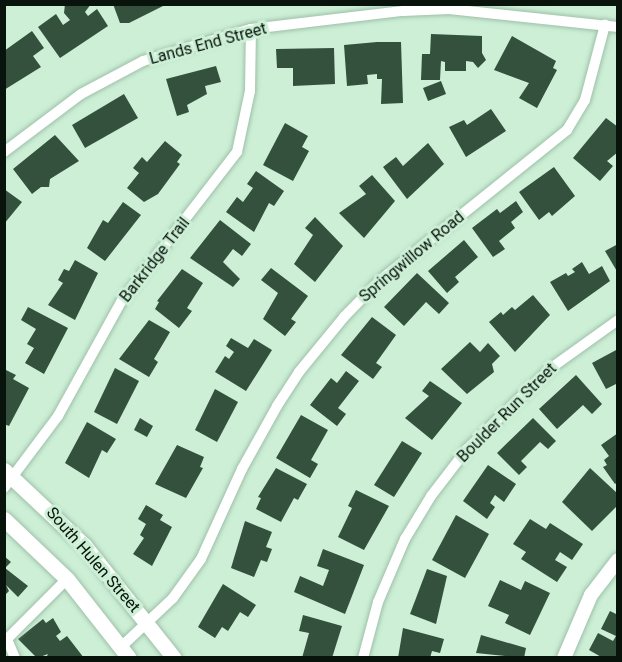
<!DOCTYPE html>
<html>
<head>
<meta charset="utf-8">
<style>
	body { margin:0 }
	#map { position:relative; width:622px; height:662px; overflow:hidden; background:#ccefd6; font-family:Roboto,sans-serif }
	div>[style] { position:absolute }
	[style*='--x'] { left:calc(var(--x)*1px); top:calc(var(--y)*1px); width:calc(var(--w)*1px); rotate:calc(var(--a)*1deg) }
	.building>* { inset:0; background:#33513d }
	.roads { filter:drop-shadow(0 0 2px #9ec0a8) drop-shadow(0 0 2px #9ec0a8) }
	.minor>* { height:10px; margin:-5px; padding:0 5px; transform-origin:5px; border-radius:5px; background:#fff }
	.tertiary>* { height:14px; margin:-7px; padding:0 7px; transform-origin:7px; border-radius:7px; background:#fff }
	.secondary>* { height:15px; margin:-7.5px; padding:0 7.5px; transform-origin:7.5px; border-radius:7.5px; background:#fff }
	span { translate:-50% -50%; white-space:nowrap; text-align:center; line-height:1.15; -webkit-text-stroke:6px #ccefd6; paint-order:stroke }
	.street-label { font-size:16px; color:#07130b }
	.frame { position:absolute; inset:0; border:6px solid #07130b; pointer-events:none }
</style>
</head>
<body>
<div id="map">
	<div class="building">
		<div style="clip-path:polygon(65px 4px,91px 4px,85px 12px,88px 16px,97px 9px,108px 26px,60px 58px,38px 27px,56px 14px,63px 25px,70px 20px,64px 13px)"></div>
		<div style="clip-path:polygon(113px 4px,165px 4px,165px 5px,129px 23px,120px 23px)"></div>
		<div style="clip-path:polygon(32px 31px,44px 48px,33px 56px,41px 67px,4px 90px,4px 51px)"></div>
		<div style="clip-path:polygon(431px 34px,482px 36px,482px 53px,486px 60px,478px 68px,473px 62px,466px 61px,466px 71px,445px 71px,445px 62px,441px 61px,440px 80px,421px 80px,422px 54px,430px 54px)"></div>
		<div style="clip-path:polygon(512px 36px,556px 61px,553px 68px,557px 70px,537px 108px,519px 98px,529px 83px,494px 70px)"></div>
		<div style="clip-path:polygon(377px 42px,401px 42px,403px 103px,381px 104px,382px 79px,377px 79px,377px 74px,367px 75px,368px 84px,347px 86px,344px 45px)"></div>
		<div style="clip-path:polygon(334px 48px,335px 84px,293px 86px,293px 68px,277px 68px,276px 49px)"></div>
		<div style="clip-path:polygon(216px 66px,221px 82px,205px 86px,207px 94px,187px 105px,189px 112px,177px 116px,166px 79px)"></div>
		<div style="clip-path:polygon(441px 81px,446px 94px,428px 101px,423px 88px)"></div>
		<div style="clip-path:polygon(124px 94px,138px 118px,85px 148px,72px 125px)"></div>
		<div style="clip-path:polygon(491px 109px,506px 131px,466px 157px,449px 127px,464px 120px,467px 125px)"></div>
		<div style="clip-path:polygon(606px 118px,618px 127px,618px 152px,607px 161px,613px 166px,600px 181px,573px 158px)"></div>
		<div style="clip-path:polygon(285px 123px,308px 136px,302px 147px,309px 151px,293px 181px,263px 165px)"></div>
		<div style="clip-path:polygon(55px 135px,79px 161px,50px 179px,49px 187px,41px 187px,32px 194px,13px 169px)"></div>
		<div style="clip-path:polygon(165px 141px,182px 155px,177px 162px,180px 164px,158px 194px,144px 202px,127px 188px,139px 173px,133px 168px,142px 157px,147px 162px)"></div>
		<div style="clip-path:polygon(428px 143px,444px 164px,407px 199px,383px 167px,396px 157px,403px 166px)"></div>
		<div style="clip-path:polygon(554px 167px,575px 196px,552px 216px,549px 212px,539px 220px,519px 192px)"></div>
		<div style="clip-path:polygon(256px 171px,284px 191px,274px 206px,269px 203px,254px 232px,226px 212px,237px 197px,243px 202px,253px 188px,247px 184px)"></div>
		<div style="clip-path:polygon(372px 175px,395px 201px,364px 238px,339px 213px,366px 194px,359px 186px)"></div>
		<div style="clip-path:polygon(4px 189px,22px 202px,4px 224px)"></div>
		<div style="clip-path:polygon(516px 201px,523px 212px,511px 222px,515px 228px,499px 241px,505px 249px,493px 257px,472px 228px,497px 209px,500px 213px)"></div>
		<div style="clip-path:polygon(123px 202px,141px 215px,105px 261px,87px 248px,103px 220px,108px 223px)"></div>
		<div style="clip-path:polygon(315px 217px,343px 246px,315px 282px,294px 264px,313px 235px,305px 228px)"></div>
		<div style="clip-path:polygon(220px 220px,251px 244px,242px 256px,233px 249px,223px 262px,240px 279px,233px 287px,190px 258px)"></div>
		<div style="clip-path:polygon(464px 240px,478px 257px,455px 277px,459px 282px,447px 293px,428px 271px)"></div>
		<div style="clip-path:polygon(618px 244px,618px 273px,605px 251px)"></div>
		<div style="clip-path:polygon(75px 260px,98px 273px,75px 320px,48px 305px,63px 283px,58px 280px,64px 269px,69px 271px)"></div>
		<div style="clip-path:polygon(582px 262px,589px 274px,602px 266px,610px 281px,568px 311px,550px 282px,566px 273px,568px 276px,575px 272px,572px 269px)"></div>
		<div style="clip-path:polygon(271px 268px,308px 296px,291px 319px,296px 322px,285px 336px,263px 319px,278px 293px,261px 280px)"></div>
		<div style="clip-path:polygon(182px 269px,203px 283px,187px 308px,192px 311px,179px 328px,155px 309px,159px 302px,157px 301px)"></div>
		<div style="clip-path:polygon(417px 273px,449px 303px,439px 314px,426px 302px,404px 326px,384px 307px)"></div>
		<div style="clip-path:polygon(533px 295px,550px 315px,515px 352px,489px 322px,501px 312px,503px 315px,512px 307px,515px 310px)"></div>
		<div style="clip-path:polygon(28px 307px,68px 328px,44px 374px,25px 363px,34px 348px,27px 344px,36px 329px,21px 320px)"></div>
		<div style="clip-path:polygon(372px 317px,396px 335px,376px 363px,382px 367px,373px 379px,341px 355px)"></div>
		<div style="clip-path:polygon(149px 320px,170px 332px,154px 359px,158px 362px,149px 377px,119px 359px)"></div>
		<div style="clip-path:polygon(231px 338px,248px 348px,254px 339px,272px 350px,246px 391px,215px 372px,225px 356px,229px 359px,234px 352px,226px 346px)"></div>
		<div style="clip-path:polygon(470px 342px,480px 352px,488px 343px,500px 356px,492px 364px,494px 372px,467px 394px,441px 369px)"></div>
		<div style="clip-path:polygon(618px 349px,618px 383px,606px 389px,592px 363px)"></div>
		<div style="clip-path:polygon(115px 368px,139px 381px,117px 424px,94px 412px)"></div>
		<div style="clip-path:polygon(4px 369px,16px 375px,13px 379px,29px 388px,9px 426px,4px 424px)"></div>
		<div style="clip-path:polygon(346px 371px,359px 381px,338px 408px,346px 414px,337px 426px,310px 405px,331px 378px,337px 383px)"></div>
		<div style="clip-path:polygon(576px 375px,602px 404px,592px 414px,583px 405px,557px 429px,539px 409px)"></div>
		<div style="clip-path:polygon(430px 381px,462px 403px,432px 440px,405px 418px,429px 396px,422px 391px)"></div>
		<div style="clip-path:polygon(215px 389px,238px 402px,217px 442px,195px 430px)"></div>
		<div style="clip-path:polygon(301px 415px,328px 430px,311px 460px,318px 464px,310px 478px,276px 458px)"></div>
		<div style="clip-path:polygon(140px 418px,153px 426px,147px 437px,134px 430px)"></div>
		<div style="clip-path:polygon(533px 418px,556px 441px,548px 449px,540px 442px,521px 461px,527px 467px,519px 475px,497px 453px)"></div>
		<div style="clip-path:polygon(87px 422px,116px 439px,107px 453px,102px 450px,89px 478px,65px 463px)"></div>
		<div style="clip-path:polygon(618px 433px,618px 482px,615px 484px,603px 467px,607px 465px,604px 460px,609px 456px,601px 445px)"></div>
		<div style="clip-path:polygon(402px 441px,422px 453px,394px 497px,374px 485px)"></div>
		<div style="clip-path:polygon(177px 445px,204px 457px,200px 467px,203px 468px,186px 498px,155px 484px)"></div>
		<div style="clip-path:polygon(488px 465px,516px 484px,504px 502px,495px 495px,490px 503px,495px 507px,487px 519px,463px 501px)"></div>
		<div style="clip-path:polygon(276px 468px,307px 484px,298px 500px,294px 498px,281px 522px,256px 509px,261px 498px,258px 497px)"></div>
		<div style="clip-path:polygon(590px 468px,618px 494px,618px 505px,592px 531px,562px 502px)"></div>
		<div style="clip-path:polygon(356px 490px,389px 506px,364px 550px,338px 537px,352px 508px,348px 506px)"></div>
		<div style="clip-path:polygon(146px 505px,163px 515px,160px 520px,172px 527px,152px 566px,133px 554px,144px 538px,140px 535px,146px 524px,138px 519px)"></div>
		<div style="clip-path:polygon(456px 515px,489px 534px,465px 578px,432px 560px)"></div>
		<div style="clip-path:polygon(530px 519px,546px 529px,550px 523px,583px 544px,572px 560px,560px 552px,555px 560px,567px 567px,557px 582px,521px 559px,526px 552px,513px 544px)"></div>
		<div style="clip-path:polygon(245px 521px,272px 532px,266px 547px,272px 549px,267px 562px,261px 560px,254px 577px,231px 568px)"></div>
		<div style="clip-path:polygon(323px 549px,364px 565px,345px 614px,294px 592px,300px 576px,323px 586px,329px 570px,317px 566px)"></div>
		<div style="clip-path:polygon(4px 556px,11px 562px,5px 568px,28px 586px,18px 597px,6px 585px,9px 591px,4px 596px)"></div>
		<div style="clip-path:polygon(427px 569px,447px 576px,436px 624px,410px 614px)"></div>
		<div style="clip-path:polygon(500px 580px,521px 590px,525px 581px,550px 593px,530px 635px,505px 623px,509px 615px,488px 606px)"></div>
		<div style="clip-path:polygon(223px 584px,256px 605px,248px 617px,240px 612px,228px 631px,222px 627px,215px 638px,198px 627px)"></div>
		<div style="clip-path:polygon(610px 611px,618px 615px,618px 658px,603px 658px,589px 650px,598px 633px,613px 641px,616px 636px,601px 629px)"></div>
		<div style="clip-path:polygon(303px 615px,342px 626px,332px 658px,302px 658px,309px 633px,299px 631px)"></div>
		<div style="clip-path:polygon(53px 618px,61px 632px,56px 636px,60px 641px,67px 636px,84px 658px,46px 658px,48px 654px,37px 658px,18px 639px,43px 619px,46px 623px)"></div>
		<div style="clip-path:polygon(403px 628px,444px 639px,440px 653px,432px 651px,430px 658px,398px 658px)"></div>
		<div style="clip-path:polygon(481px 635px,526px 648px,524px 658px,476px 653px)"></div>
	</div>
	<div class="roads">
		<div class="minor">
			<div style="--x:4;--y:152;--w:96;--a:-37"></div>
			<div style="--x:81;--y:94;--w:70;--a:-28"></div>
			<div style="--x:143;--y:61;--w:113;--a:-16.5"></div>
			<div style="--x:251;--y:29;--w:153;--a:-6.8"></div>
			<div style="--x:403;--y:11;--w:46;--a:-2.5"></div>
			<div style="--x:449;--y:9;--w:170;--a:6.1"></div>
			<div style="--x:4;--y:488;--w:90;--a:-53.1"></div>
			<div style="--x:58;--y:416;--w:130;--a:-61.1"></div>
			<div style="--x:121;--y:302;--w:190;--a:-52.3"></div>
			<div style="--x:237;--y:152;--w:62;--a:-78"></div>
			<div style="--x:250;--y:91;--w:62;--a:-89.1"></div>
			<div style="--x:121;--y:647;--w:71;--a:-43.3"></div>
			<div style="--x:173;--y:598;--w:48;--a:-54.3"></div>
			<div style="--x:201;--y:559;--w:99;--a:-65.5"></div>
			<div style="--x:242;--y:469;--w:72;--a:-60.9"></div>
			<div style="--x:277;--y:406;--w:40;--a:-57.1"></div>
			<div style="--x:299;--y:372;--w:71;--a:-50.7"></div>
			<div style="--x:344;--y:317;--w:49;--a:-45.8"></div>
			<div style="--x:378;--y:282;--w:243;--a:-38.8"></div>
			<div style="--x:567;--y:130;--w:35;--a:-59"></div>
			<div style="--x:585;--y:100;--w:78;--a:-75.1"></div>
			<div style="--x:15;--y:658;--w:21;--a:-113"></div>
			<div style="--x:7;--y:639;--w:85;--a:-45"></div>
			<div style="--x:363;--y:658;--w:58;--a:-75"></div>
			<div style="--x:378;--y:602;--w:69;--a:-66.8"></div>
			<div style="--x:405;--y:539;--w:50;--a:-58.8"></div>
			<div style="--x:431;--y:496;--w:59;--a:-52.5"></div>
			<div style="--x:467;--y:449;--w:117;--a:-44"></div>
			<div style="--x:551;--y:368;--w:82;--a:-35.6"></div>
		</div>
		<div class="tertiary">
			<div style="--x:564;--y:658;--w:69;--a:-66.8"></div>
			<div style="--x:591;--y:595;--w:44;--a:-52.4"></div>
		</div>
		<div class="secondary">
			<div style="--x:4;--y:470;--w:110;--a:43.2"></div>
			<div style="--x:84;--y:545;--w:144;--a:51.5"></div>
			<div style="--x:4;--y:519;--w:87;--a:43.6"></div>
			<div style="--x:67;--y:579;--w:100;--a:51.9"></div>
		</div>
	</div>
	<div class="street-label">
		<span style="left:208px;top:44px;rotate:-15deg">Lands End Street</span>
		<span style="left:412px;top:257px;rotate:-40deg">Springwillow Road</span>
		<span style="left:155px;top:260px;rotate:-52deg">Barkridge Trail</span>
		<span style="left:507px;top:413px;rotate:-45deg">Boulder Run Street</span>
		<span style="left:93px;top:560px;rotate:49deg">South Hulen Street</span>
	</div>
	<div class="frame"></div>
</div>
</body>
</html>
